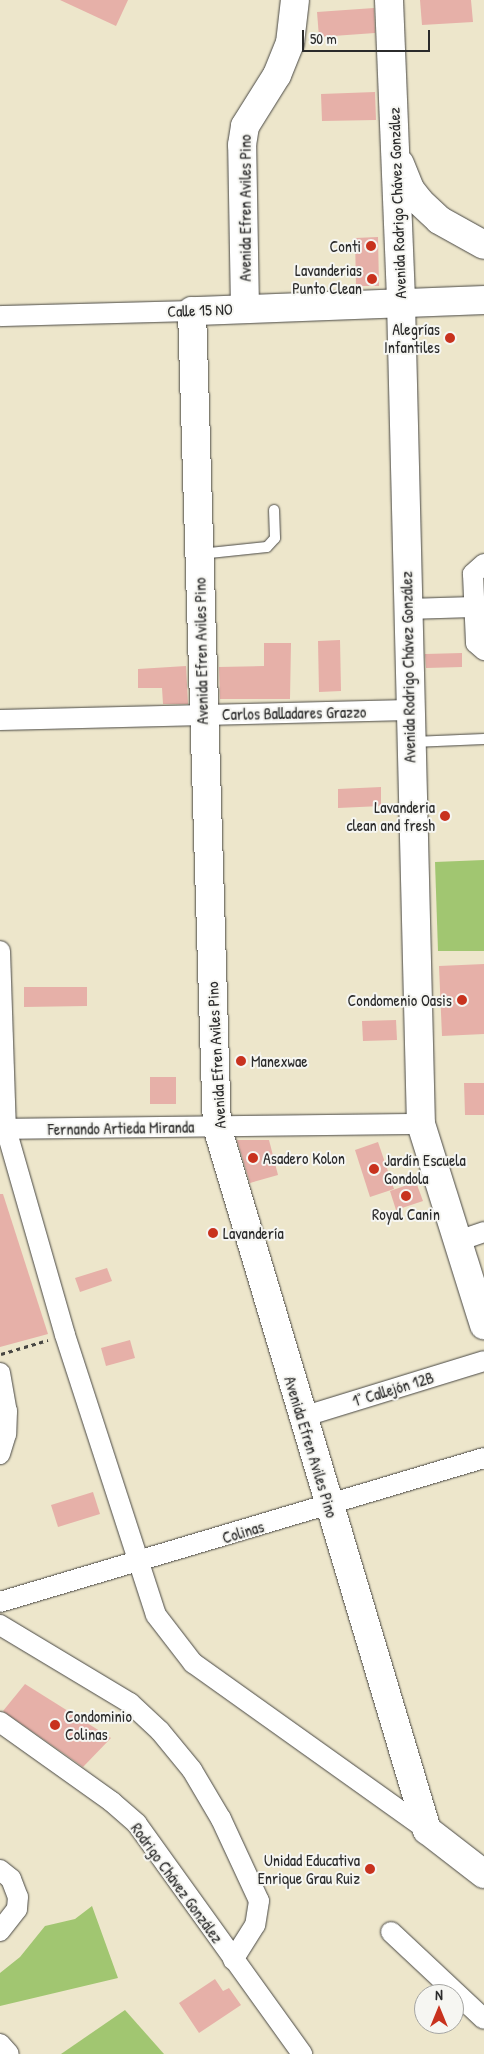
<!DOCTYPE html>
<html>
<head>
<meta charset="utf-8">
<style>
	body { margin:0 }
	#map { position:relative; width:484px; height:2054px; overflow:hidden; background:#ede6cb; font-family:"Patrick Hand",sans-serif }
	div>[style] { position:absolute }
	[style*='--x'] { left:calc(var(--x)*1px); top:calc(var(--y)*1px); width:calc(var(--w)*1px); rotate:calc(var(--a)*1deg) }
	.green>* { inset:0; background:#a1c671 }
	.building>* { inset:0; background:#e6b0a8 }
	.path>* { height:3px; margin-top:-1.5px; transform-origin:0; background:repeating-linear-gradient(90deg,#484743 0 4px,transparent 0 8px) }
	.roads { filter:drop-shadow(0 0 1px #484743) drop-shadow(0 0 1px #484743) }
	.lane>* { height:10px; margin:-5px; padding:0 5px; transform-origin:5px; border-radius:5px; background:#fff }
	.street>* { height:20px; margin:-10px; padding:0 10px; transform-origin:10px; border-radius:10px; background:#fff }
	.secondary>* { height:28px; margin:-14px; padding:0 14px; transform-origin:14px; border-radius:14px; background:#fff }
	.dots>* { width:14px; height:14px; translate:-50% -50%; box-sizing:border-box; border:2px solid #f6f6f2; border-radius:50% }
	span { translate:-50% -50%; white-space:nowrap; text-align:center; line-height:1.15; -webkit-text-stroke:4px #f6f6f2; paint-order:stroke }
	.street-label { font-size:16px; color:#2b2b2b }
	.poi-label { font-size:16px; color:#2b2b2b }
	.right { translate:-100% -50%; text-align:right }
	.left { translate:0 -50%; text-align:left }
	.north { position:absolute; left:414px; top:1984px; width:50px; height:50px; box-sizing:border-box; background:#f6f6f2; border:1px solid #a5a5a2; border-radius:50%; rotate:0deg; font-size:14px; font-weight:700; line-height:20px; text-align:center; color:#2b2b2b }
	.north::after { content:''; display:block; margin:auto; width:18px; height:22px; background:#c8321e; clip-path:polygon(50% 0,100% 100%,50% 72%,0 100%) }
	.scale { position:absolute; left:302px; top:30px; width:128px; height:22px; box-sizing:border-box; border:2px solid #2b2b2b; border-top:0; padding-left:6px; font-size:15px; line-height:18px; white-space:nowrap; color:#2b2b2b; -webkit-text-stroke:4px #f6f6f2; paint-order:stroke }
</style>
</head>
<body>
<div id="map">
	<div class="green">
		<div style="clip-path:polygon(484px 860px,484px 951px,438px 951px,435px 862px)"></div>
		<div style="clip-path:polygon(92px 1906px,118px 1978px,0 2006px,0 1973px,20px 1957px,45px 1926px,75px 1919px)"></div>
		<div style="clip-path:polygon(125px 2010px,164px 2054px,61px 2054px)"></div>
	</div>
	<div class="building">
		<div style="clip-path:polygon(60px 0,128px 0,116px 26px)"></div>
		<div style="clip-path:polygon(420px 0,471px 0,473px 22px,422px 25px)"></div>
		<div style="clip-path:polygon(374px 8px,375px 33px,319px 37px,317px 12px)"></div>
		<div style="clip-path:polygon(375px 92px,376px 120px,322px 121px,321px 94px)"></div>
		<div style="clip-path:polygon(378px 237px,379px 286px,356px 286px,355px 238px)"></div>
		<div style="clip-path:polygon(340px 640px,341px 691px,319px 692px,318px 641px)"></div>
		<div style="clip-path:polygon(264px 643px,291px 643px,290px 699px,220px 699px,219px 667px,264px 666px)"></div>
		<div style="clip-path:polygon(462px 653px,462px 667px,426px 668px,425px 654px)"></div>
		<div style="clip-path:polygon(186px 666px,188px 704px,163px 704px,162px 688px,138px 688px,138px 669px)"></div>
		<div style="clip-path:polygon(381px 787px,381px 806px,338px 808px,338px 789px)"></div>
		<div style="clip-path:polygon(484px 964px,484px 1034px,442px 1036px,439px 966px)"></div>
		<div style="clip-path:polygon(24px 987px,87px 987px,87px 1006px,24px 1007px)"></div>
		<div style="clip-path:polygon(396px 1020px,397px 1040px,363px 1041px,362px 1021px)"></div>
		<div style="clip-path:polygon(150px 1077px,176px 1077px,176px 1104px,150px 1104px)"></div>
		<div style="clip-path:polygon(464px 1083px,484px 1083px,484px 1115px,465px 1115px)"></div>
		<div style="clip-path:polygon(237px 1140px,269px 1140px,278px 1175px,250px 1183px)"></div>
		<div style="clip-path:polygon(378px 1142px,394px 1189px,370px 1197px,355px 1150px)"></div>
		<div style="clip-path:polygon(416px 1182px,423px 1201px,396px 1210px,390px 1191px)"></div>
		<div style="clip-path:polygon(0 1194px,3px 1194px,48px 1334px,0 1347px)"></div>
		<div style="clip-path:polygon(107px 1268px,112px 1281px,80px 1292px,75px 1278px)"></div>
		<div style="clip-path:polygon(130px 1340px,135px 1358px,106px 1366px,101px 1348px)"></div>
		<div style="clip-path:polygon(93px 1492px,100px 1514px,58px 1527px,51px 1505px)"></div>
		<div style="clip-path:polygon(25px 1684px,111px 1738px,83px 1767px,3px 1711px)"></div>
		<div style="clip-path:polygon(215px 1979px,223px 1991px,229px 1988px,241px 2005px,199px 2033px,179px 2003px)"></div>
	</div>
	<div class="path">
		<div style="--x:1;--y:1354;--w:49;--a:-16.6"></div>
	</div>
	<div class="roads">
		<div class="lane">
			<div style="--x:200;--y:554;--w:67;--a:-6"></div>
			<div style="--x:267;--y:547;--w:12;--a:-48"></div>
			<div style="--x:275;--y:538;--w:28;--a:-92"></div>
			<div style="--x:413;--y:742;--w:71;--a:-2.4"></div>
		</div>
		<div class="street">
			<div style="--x:0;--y:316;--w:192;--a:-1.5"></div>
			<div style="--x:484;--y:564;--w:15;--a:138"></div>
			<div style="--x:473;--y:574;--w:69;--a:87.5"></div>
			<div style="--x:476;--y:643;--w:11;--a:41"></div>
			<div style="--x:407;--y:609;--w:67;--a:-1.7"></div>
			<div style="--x:0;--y:720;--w:409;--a:-1.4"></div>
			<div style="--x:0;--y:951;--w:178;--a:88.1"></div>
			<div style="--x:6;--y:1129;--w:214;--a:74"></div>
			<div style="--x:65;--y:1335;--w:294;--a:72"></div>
			<div style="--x:156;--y:1615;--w:61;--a:52.4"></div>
			<div style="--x:193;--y:1663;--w:287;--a:35.5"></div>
			<div style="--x:0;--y:1129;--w:421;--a:-0.7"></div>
			<div style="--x:458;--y:1241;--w:28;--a:-19"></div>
			<div style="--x:0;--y:1373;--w:39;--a:80"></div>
			<div style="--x:7;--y:1411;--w:23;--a:92"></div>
			<div style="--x:6;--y:1434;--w:21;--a:107"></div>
			<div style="--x:302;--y:1417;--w:190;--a:-17.1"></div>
			<div style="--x:0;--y:1602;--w:505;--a:-16.57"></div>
			<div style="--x:0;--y:1625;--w:152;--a:31"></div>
			<div style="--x:130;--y:1703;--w:41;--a:43"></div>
			<div style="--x:160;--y:1731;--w:50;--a:50.6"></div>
			<div style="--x:192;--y:1770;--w:57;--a:59.4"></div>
			<div style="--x:221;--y:1819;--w:90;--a:65.1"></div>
			<div style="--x:259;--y:1901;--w:24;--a:99"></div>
			<div style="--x:255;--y:1925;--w:41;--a:122.2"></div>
			<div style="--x:0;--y:1722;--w:138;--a:35.5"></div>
			<div style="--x:112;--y:1802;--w:33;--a:41"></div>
			<div style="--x:137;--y:1824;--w:283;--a:54.3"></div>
			<div style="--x:0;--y:1870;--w:14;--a:39"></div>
			<div style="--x:11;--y:1879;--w:19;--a:69"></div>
			<div style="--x:18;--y:1897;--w:12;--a:95"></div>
			<div style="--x:17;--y:1909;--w:28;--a:128"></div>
			<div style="--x:391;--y:1932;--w:127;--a:43.1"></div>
			<div style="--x:0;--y:2044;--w:13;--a:48"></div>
		</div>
		<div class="secondary">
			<div style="--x:389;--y:0;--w:302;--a:87.7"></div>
			<div style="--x:401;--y:302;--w:822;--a:88.61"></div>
			<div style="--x:421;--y:1124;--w:211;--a:72.6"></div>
			<div style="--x:400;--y:164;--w:27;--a:68"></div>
			<div style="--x:410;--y:189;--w:16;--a:52"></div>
			<div style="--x:420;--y:202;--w:26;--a:43"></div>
			<div style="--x:439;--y:220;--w:51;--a:29.1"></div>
			<div style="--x:484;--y:300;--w:292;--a:177.8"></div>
			<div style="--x:192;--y:311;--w:816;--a:88.25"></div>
			<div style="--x:217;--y:1127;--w:734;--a:73.37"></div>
			<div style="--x:427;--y:1830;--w:72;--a:37.7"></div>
			<div style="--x:245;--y:309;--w:164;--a:-91"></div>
			<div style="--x:242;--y:145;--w:19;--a:-81"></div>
			<div style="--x:245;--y:126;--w:60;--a:-57.9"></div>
			<div style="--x:277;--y:75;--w:35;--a:-68"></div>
			<div style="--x:290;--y:43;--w:43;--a:-83.4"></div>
		</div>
	</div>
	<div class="dots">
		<div style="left:371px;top:246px;background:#c8321e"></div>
		<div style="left:372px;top:279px;background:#c8321e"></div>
		<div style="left:450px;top:338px;background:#c8321e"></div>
		<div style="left:445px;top:816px;background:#c8321e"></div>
		<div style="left:462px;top:1000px;background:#c8321e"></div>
		<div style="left:241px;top:1061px;background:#c8321e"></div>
		<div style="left:253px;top:1158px;background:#c8321e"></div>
		<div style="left:374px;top:1169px;background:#c8321e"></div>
		<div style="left:406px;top:1196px;background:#c8321e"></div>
		<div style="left:213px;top:1233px;background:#c8321e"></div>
		<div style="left:55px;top:1725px;background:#c8321e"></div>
		<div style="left:370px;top:1869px;background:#c8321e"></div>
	</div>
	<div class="street-label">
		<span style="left:397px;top:203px;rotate:-92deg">Avenida Rodrigo Chávez González</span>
		<span style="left:245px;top:208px;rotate:-90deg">Avenida Efren Aviles Pino</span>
		<span style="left:200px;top:310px;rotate:-2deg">Calle 15 NO</span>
		<span style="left:201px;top:651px;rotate:-91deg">Avenida Efren Aviles Pino</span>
		<span style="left:408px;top:667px;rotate:-91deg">Avenida Rodrigo Chávez González</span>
		<span style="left:294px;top:713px;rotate:-1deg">Carlos Balladares Grazzo</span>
		<span style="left:216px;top:1055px;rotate:-93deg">Avenida Efren Aviles Pino</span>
		<span style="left:121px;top:1128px;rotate:-1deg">Fernando Artieda Miranda</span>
		<span style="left:393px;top:1389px;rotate:-17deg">1° Callejón 12B</span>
		<span style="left:311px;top:1447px;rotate:73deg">Avenida Efren Aviles Pino</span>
		<span style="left:243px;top:1532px;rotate:-17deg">Colinas</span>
		<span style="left:177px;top:1883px;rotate:54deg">Rodrigo Chávez González</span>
	</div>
	<div class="poi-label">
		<span class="right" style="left:361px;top:246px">Conti</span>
		<span class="right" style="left:362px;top:279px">Lavanderias<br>Punto Clean</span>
		<span class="right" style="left:440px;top:338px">Alegrías<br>Infantiles</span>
		<span class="right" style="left:435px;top:816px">Lavanderia<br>clean and fresh</span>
		<span class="right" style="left:452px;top:1000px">Condomenio Oasis</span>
		<span class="left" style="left:251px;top:1061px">Manexwae</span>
		<span class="left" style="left:263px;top:1158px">Asadero Kolon</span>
		<span class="left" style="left:384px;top:1169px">Jardín Escuela<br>Gondola</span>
		<span style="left:406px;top:1214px">Royal Canin</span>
		<span class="left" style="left:223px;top:1233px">Lavandería</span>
		<span class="left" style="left:65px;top:1725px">Condominio<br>Colinas</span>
		<span class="right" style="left:360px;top:1869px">Unidad Educativa<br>Enrique Grau Ruiz</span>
	</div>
	<div class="north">N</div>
	<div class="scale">50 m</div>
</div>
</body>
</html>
